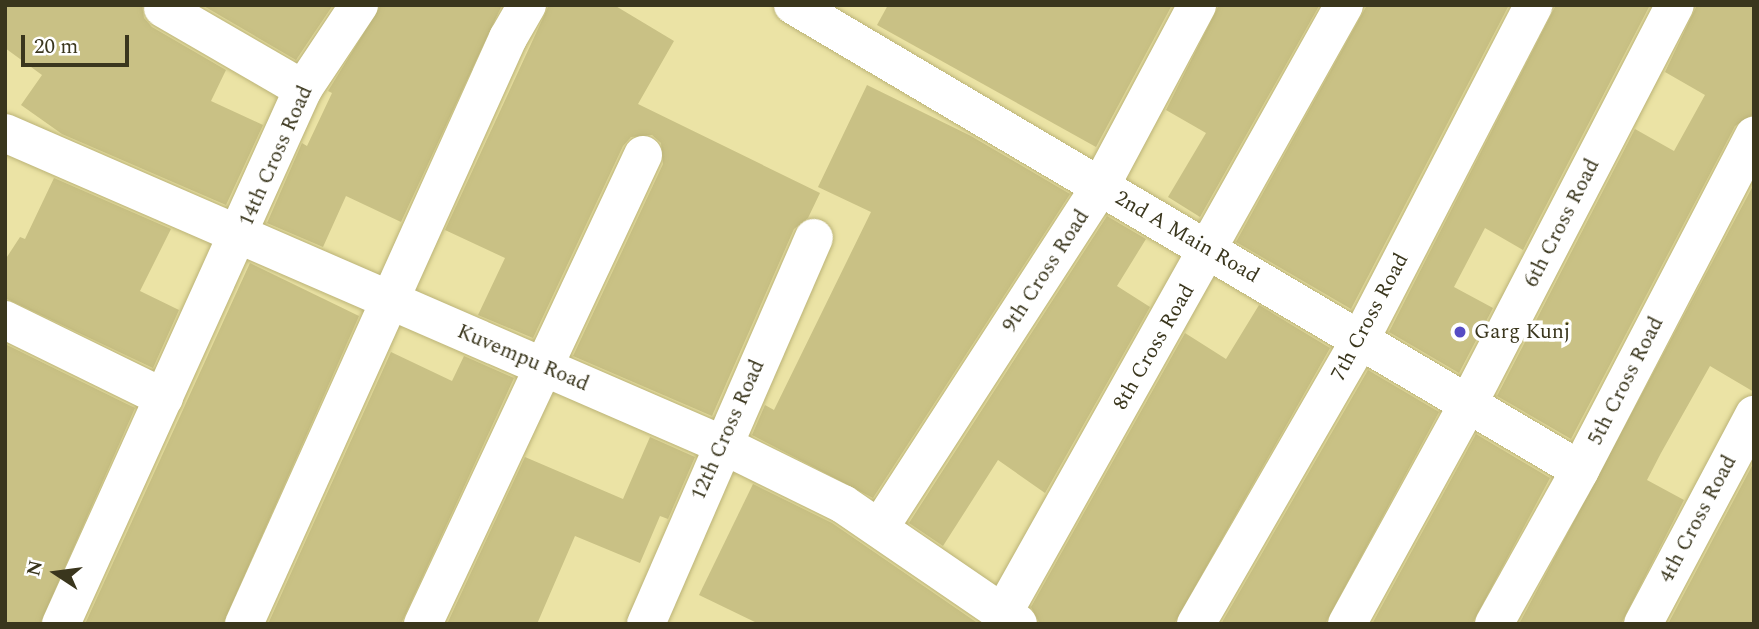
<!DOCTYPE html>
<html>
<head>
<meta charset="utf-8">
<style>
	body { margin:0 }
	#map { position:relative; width:1759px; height:629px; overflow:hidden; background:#ebe3a5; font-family:Spectral,serif }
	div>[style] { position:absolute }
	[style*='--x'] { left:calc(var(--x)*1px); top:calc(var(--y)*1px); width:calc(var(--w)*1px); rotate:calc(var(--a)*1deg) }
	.building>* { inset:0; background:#c9c185 }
	.roads { filter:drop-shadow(0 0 2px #bbb377) drop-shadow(0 0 2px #bbb377) }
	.street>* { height:38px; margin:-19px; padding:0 19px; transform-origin:19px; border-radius:19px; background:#fff }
	.dots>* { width:19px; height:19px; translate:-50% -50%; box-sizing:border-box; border:4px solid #fff; border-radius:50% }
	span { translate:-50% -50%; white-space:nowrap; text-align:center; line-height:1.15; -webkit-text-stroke:7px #fff; paint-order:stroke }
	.street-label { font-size:21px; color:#3a361d }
	.poi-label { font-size:21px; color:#3a361d }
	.left { translate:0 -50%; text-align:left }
	.frame { position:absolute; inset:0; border:7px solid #3a361d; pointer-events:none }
	.north { position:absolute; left:21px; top:538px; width:70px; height:70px; -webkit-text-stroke:5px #fff; paint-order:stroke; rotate:283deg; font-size:19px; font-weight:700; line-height:28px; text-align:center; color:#3a361d }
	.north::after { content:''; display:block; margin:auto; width:24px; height:32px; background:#3a361d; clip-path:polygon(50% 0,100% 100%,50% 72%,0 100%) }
	.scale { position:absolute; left:21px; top:35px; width:108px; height:32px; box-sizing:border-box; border:4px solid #3a361d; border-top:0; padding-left:9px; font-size:21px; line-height:24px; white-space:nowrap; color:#3a361d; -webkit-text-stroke:5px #fff; paint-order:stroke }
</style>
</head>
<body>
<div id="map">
	<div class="building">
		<div style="clip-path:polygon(5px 5px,142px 5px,144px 18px,152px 27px,226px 70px,211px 101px,263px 125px,226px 205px,62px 134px,21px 105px,42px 75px,5px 48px)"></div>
		<div style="clip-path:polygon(202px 5px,333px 5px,296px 60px)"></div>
		<div style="clip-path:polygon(381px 5px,502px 5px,401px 222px,346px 196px,323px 247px,267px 223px,302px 143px,307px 146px,332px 93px,328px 91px)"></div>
		<div style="clip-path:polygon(549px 5px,614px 5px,674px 41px,638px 104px,820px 193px,808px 218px,794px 229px,712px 416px,573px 356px,663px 164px,661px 143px,652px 135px,631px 137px,623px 146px,533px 338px,478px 315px,505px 258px,445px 230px)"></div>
		<div style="clip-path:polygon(888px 5px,1172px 5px,1096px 147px,877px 25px)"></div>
		<div style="clip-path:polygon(1219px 5px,1319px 6px,1200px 217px,1168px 197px,1206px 133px,1166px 110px)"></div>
		<div style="clip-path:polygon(1367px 5px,1509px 5px,1351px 309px,1236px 242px)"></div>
		<div style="clip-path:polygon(1556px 5px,1650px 5px,1523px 250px,1485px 228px,1454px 287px,1493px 308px,1459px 373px,1389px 332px)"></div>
		<div style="clip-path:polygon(1697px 5px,1754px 5px,1754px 114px,1735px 126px,1571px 439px,1497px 396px,1635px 129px,1674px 151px,1705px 95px,1665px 72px)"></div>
		<div style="clip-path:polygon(867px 85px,971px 136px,1070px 194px,873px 498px,752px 435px,765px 405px,774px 410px,871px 212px,818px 187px)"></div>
		<div style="clip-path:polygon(54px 178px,171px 229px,140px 291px,179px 310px,153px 368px,5px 298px,5px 260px,20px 237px,25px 239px)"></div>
		<div style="clip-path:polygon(1754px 184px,1754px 392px,1710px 366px,1661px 453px,1647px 480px,1684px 500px,1621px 624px,1519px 624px)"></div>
		<div style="clip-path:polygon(1107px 216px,1146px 239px,1117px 286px,1150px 307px,1045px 493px,998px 460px,943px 546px,909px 523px)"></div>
		<div style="clip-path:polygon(250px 263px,359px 316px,223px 624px,85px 624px)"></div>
		<div style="clip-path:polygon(1259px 305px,1330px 348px,1174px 624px,1040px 624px,1031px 607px,1185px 333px,1226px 359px)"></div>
		<div style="clip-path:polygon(5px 344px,135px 408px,40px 624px,5px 624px)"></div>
		<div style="clip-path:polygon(391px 352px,452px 381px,464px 356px,514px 378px,401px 624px,268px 624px)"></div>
		<div style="clip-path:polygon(1368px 370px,1439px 412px,1325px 624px,1221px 624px)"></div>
		<div style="clip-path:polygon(1476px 434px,1550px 478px,1472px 624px,1372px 624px)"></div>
		<div style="clip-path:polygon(650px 437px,695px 457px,668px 519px,660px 516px,640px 563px,575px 536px,537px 624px,447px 624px,525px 457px,623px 499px)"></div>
		<div style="clip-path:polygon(1754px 462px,1754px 624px,1668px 624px)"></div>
		<div style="clip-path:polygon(753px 484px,832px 523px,979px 624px,759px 624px,699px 595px)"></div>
	</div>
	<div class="roads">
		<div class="street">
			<div style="--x:793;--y:5;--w:914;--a:30.58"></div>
			<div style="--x:163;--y:8;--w:162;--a:30.1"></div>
			<div style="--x:5;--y:133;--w:781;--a:23.48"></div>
			<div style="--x:721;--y:444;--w:136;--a:26.2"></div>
			<div style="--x:843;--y:504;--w:212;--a:34.4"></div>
			<div style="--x:5;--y:320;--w:177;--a:26.1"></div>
			<div style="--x:880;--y:527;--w:405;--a:-57.1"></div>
			<div style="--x:1100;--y:187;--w:206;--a:-61.9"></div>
			<div style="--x:1003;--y:613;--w:697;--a:-60.71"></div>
			<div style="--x:61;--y:624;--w:587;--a:-65.66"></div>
			<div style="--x:303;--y:89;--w:101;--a:-56.3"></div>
			<div style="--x:244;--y:624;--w:643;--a:-65.75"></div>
			<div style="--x:508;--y:38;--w:38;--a:-60"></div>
			<div style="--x:423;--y:624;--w:518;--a:-64.87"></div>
			<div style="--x:646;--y:624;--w:421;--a:-66.5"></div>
			<div style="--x:1196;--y:624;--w:328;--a:-60"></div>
			<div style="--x:1360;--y:340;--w:377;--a:-62.6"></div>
			<div style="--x:1347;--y:624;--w:253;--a:-61.2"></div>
			<div style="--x:1469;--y:402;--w:447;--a:-62.6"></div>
			<div style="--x:1494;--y:624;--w:176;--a:-60.8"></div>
			<div style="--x:1580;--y:470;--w:377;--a:-62.5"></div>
			<div style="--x:1643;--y:624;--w:237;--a:-62"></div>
		</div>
	</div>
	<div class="dots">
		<div style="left:1460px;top:332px;background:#564cc4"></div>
	</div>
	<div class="street-label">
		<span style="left:276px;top:156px;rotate:-66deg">14th Cross Road</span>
		<span style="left:1562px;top:223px;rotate:-63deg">6th Cross Road</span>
		<span style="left:1187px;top:237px;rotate:30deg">2nd A Main Road</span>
		<span style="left:1046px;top:271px;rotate:-57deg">9th Cross Road</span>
		<span style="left:1370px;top:317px;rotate:-62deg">7th Cross Road</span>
		<span style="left:1154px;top:347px;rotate:-60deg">8th Cross Road</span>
		<span style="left:523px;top:358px;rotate:23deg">Kuvempu Road</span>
		<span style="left:1626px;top:381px;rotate:-63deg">5th Cross Road</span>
		<span style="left:728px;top:430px;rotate:-66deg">12th Cross Road</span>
		<span style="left:1698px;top:519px;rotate:-62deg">4th Cross Road</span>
	</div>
	<div class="poi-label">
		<span class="left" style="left:1474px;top:332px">Garg Kunj</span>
	</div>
	<div class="frame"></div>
	<div class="north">N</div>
	<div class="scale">20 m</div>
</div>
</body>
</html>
